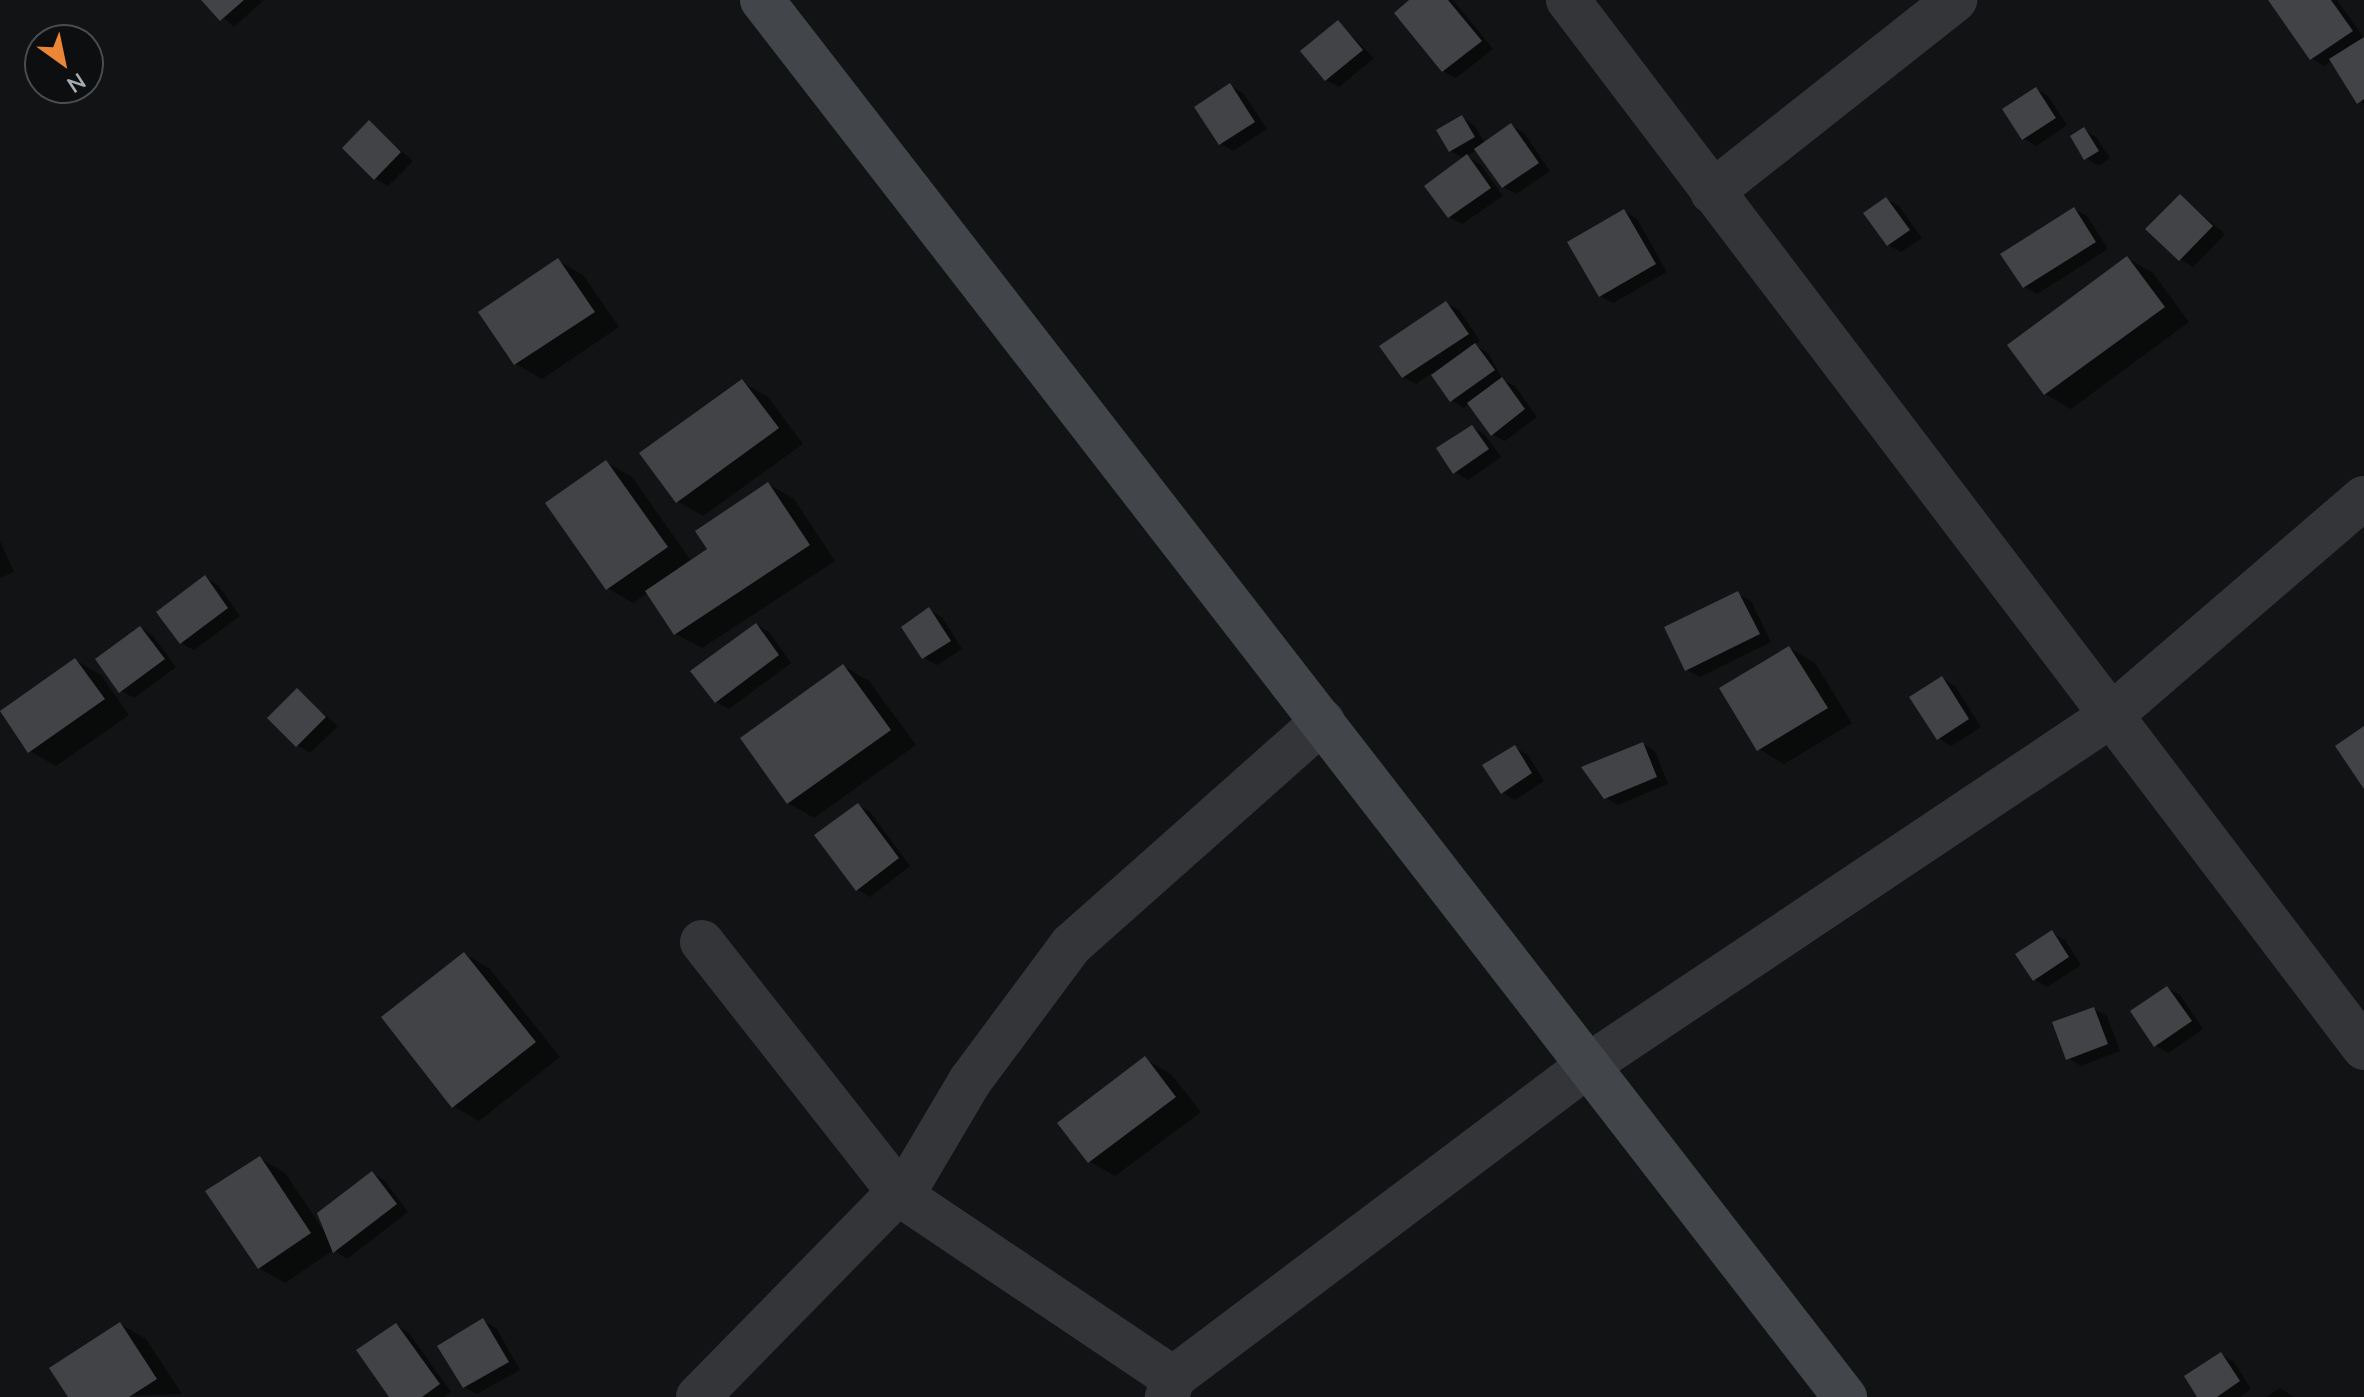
<!DOCTYPE html>
<html>
<head>
<meta charset="utf-8">
<style>
	body { margin:0 }
	#map { position:relative; width:2364px; height:1397px; overflow:hidden; background:#121314; font-family:"Nunito Sans",sans-serif }
	div>[style] { position:absolute }
	[style*='--x'] { left:calc(var(--x)*1px); top:calc(var(--y)*1px); width:calc(var(--w)*1px); rotate:calc(var(--a)*1deg) }
	.shadow>* { inset:0; background:#0007 }
	.building>* { inset:0; background:#414347 }
	.street>* { height:44px; margin:-22px; padding:0 22px; transform-origin:22px; border-radius:22px; background:#343539 }
	.secondary>* { height:44px; margin:-22px; padding:0 22px; transform-origin:22px; border-radius:22px; background:#424549 }
	span { translate:-50% -50%; white-space:nowrap; text-align:center; line-height:1.15; -webkit-text-stroke:7px #0d0e0f; paint-order:stroke }
	.north { position:absolute; left:24px; top:24px; width:80px; height:80px; box-sizing:border-box; background:#0d0e0f; border:2px solid #494d51; border-radius:50%; rotate:147deg; font-size:22px; font-weight:700; line-height:32px; text-align:center; color:#a4acb4 }
	.north::after { content:''; display:block; margin:auto; width:28px; height:36px; background:#ea8635; clip-path:polygon(50% 0,100% 100%,50% 72%,0 100%) }
</style>
</head>
<body>
<div id="map">
	<div class="shadow">
		<div style="clip-path:polygon(204px 0,264px 0,234px 27px)"></div>
		<div style="clip-path:polygon(1413px 0,1453px 0,1493px 49px,1456px 78px,1443px 71px)"></div>
		<div style="clip-path:polygon(2270px 0,2337px 0,2364px 38px,2364px 105px,2333px 60px,2324px 66px,2311px 58px)"></div>
		<div style="clip-path:polygon(1338px 22px,1374px 58px,1339px 87px,1326px 80px)"></div>
		<div style="clip-path:polygon(1230px 86px,1243px 93px,1267px 129px,1233px 151px,1220px 144px)"></div>
		<div style="clip-path:polygon(2036px 89px,2048px 96px,2067px 125px,2036px 146px,2023px 138px)"></div>
		<div style="clip-path:polygon(1462px 117px,1474px 125px,1485px 143px,1511px 125px,1524px 133px,1550px 171px,1516px 194px,1503px 187px,1477px 150px,1466px 156px,1480px 164px,1503px 196px,1462px 224px,1449px 217px,1465px 159px,1451px 151px)"></div>
		<div style="clip-path:polygon(369px 123px,413px 161px,388px 186px,375px 179px)"></div>
		<div style="clip-path:polygon(2084px 130px,2096px 137px,2110px 158px,2099px 166px,2086px 158px)"></div>
		<div style="clip-path:polygon(2180px 196px,2225px 234px,2193px 267px,2180px 259px)"></div>
		<div style="clip-path:polygon(1886px 199px,1899px 206px,1922px 238px,1901px 252px,1888px 245px)"></div>
		<div style="clip-path:polygon(2074px 209px,2087px 216px,2108px 249px,2037px 294px,2024px 287px)"></div>
		<div style="clip-path:polygon(1624px 211px,1637px 219px,1667px 272px,1613px 303px,1600px 296px)"></div>
		<div style="clip-path:polygon(2127px 258px,2153px 273px,2189px 322px,2071px 409px,2045px 394px)"></div>
		<div style="clip-path:polygon(559px 261px,584px 276px,619px 327px,542px 379px,516px 364px,481px 312px)"></div>
		<div style="clip-path:polygon(1446px 303px,1459px 310px,1480px 341px,1474px 345px,1488px 353px,1503px 380px,1515px 386px,1537px 417px,1505px 441px,1492px 434px,1470px 403px,1464px 408px,1451px 400px,1432px 373px,1416px 384px,1403px 377px)"></div>
		<div style="clip-path:polygon(742px 382px,768px 397px,803px 444px,703px 516px,677px 501px)"></div>
		<div style="clip-path:polygon(1472px 427px,1485px 435px,1501px 457px,1468px 480px,1455px 472px)"></div>
		<div style="clip-path:polygon(606px 462px,632px 477px,692px 562px,710px 550px,768px 484px,794px 499px,835px 561px,702px 648px,676px 634px,649px 592px,633px 603px,607px 588px)"></div>
		<div style="clip-path:polygon(0 541px,14px 572px,0 578px)"></div>
		<div style="clip-path:polygon(205px 578px,218px 585px,240px 616px,194px 650px,181px 643px)"></div>
		<div style="clip-path:polygon(1738px 594px,1751px 601px,1771px 642px,1700px 677px,1687px 670px)"></div>
		<div style="clip-path:polygon(929px 610px,942px 617px,962px 649px,937px 665px,924px 658px,904px 627px)"></div>
		<div style="clip-path:polygon(756px 625px,769px 632px,791px 663px,729px 709px,716px 702px)"></div>
		<div style="clip-path:polygon(141px 628px,153px 636px,176px 667px,134px 698px,121px 691px)"></div>
		<div style="clip-path:polygon(1789px 648px,1815px 663px,1852px 723px,1784px 764px,1759px 749px)"></div>
		<div style="clip-path:polygon(75px 660px,101px 675px,129px 715px,56px 766px,30px 751px)"></div>
		<div style="clip-path:polygon(843px 666px,869px 681px,916px 745px,814px 818px,788px 803px)"></div>
		<div style="clip-path:polygon(1942px 678px,1955px 686px,1981px 727px,1951px 746px,1938px 738px)"></div>
		<div style="clip-path:polygon(297px 691px,338px 726px,310px 753px,297px 745px)"></div>
		<div style="clip-path:polygon(1643px 744px,1655px 751px,1668px 784px,1618px 805px,1605px 797px)"></div>
		<div style="clip-path:polygon(1515px 748px,1528px 755px,1544px 781px,1515px 800px,1502px 792px)"></div>
		<div style="clip-path:polygon(858px 805px,870px 812px,910px 866px,870px 897px,857px 889px)"></div>
		<div style="clip-path:polygon(2052px 933px,2065px 940px,2081px 965px,2047px 987px,2034px 979px)"></div>
		<div style="clip-path:polygon(465px 954px,490px 969px,560px 1057px,479px 1121px,453px 1106px)"></div>
		<div style="clip-path:polygon(2167px 988px,2180px 995px,2203px 1029px,2168px 1053px,2156px 1046px)"></div>
		<div style="clip-path:polygon(2094px 1009px,2107px 1016px,2120px 1051px,2081px 1066px,2068px 1058px)"></div>
		<div style="clip-path:polygon(1145px 1059px,1171px 1074px,1201px 1112px,1115px 1176px,1089px 1161px)"></div>
		<div style="clip-path:polygon(260px 1158px,285px 1173px,324px 1231px,372px 1173px,385px 1181px,408px 1212px,347px 1259px,334px 1250px,285px 1283px,259px 1268px)"></div>
		<div style="clip-path:polygon(483px 1321px,496px 1328px,520px 1370px,477px 1394px,464px 1387px)"></div>
		<div style="clip-path:polygon(120px 1324px,146px 1339px,182px 1394px,71px 1397px)"></div>
		<div style="clip-path:polygon(396px 1325px,409px 1333px,451px 1392px,444px 1397px,391px 1397px)"></div>
		<div style="clip-path:polygon(2221px 1354px,2234px 1362px,2251px 1389px,2240px 1397px,2199px 1397px)"></div>
		<div style="clip-path:polygon(2280px 1388px,2294px 1397px,2266px 1397px)"></div>
	</div>
	<div class="building">
		<div style="clip-path:polygon(201px 0,244px 0,220px 21px)"></div>
		<div style="clip-path:polygon(1409px 0,1448px 0,1482px 41px,1442px 72px,1394px 13px)"></div>
		<div style="clip-path:polygon(2268px 0,2331px 0,2353px 31px,2310px 60px)"></div>
		<div style="clip-path:polygon(1338px 20px,1363px 50px,1325px 81px,1300px 51px)"></div>
		<div style="clip-path:polygon(2364px 37px,2364px 99px,2357px 104px,2329px 59px)"></div>
		<div style="clip-path:polygon(1230px 83px,1255px 122px,1219px 145px,1194px 107px)"></div>
		<div style="clip-path:polygon(2036px 87px,2056px 118px,2022px 140px,2002px 109px)"></div>
		<div style="clip-path:polygon(1462px 115px,1475px 137px,1449px 152px,1436px 130px)"></div>
		<div style="clip-path:polygon(369px 120px,401px 152px,374px 180px,342px 148px)"></div>
		<div style="clip-path:polygon(1511px 123px,1539px 163px,1502px 188px,1474px 149px)"></div>
		<div style="clip-path:polygon(2084px 127px,2099px 151px,2084px 160px,2070px 136px)"></div>
		<div style="clip-path:polygon(1467px 154px,1491px 188px,1448px 218px,1424px 186px)"></div>
		<div style="clip-path:polygon(2180px 194px,2213px 226px,2179px 261px,2145px 229px)"></div>
		<div style="clip-path:polygon(1886px 197px,1910px 230px,1887px 246px,1863px 213px)"></div>
		<div style="clip-path:polygon(2074px 207px,2096px 242px,2023px 288px,2000px 254px)"></div>
		<div style="clip-path:polygon(1624px 209px,1656px 264px,1599px 297px,1567px 242px)"></div>
		<div style="clip-path:polygon(2127px 256px,2165px 307px,2044px 395px,2007px 345px)"></div>
		<div style="clip-path:polygon(558px 258px,595px 312px,514px 365px,478px 312px)"></div>
		<div style="clip-path:polygon(1446px 301px,1469px 334px,1402px 378px,1379px 346px)"></div>
		<div style="clip-path:polygon(1475px 343px,1495px 370px,1450px 402px,1431px 375px)"></div>
		<div style="clip-path:polygon(1502px 377px,1525px 409px,1491px 436px,1467px 403px)"></div>
		<div style="clip-path:polygon(742px 379px,779px 428px,676px 503px,639px 453px)"></div>
		<div style="clip-path:polygon(1472px 425px,1489px 449px,1453px 474px,1436px 448px)"></div>
		<div style="clip-path:polygon(606px 460px,668px 547px,606px 590px,545px 503px)"></div>
		<div style="clip-path:polygon(768px 482px,810px 545px,674px 635px,645px 591px,707px 549px,695px 531px)"></div>
		<div style="clip-path:polygon(205px 575px,228px 608px,180px 644px,156px 612px)"></div>
		<div style="clip-path:polygon(1738px 591px,1760px 634px,1685px 671px,1664px 627px)"></div>
		<div style="clip-path:polygon(929px 607px,951px 641px,922px 659px,901px 627px)"></div>
		<div style="clip-path:polygon(756px 623px,779px 655px,715px 703px,690px 671px)"></div>
		<div style="clip-path:polygon(140px 626px,165px 659px,119px 693px,95px 659px)"></div>
		<div style="clip-path:polygon(1789px 646px,1828px 708px,1757px 751px,1719px 688px)"></div>
		<div style="clip-path:polygon(75px 658px,105px 699px,28px 753px,0 711px)"></div>
		<div style="clip-path:polygon(843px 664px,891px 730px,787px 804px,740px 738px)"></div>
		<div style="clip-path:polygon(1942px 676px,1969px 719px,1937px 740px,1909px 697px)"></div>
		<div style="clip-path:polygon(297px 688px,326px 717px,296px 747px,267px 718px)"></div>
		<div style="clip-path:polygon(2364px 726px,2364px 789px,2335px 746px)"></div>
		<div style="clip-path:polygon(1643px 742px,1657px 777px,1604px 799px,1581px 767px)"></div>
		<div style="clip-path:polygon(1515px 745px,1532px 773px,1501px 794px,1482px 765px)"></div>
		<div style="clip-path:polygon(858px 803px,899px 858px,856px 891px,814px 835px)"></div>
		<div style="clip-path:polygon(2052px 930px,2069px 957px,2033px 981px,2015px 954px)"></div>
		<div style="clip-path:polygon(464px 952px,536px 1042px,452px 1108px,381px 1017px)"></div>
		<div style="clip-path:polygon(2167px 986px,2192px 1021px,2154px 1047px,2130px 1011px)"></div>
		<div style="clip-path:polygon(2094px 1007px,2108px 1044px,2066px 1060px,2052px 1022px)"></div>
		<div style="clip-path:polygon(1145px 1056px,1176px 1097px,1088px 1163px,1057px 1123px)"></div>
		<div style="clip-path:polygon(260px 1156px,311px 1233px,258px 1269px,205px 1191px)"></div>
		<div style="clip-path:polygon(372px 1171px,397px 1204px,333px 1253px,317px 1213px)"></div>
		<div style="clip-path:polygon(483px 1318px,509px 1362px,463px 1388px,437px 1346px)"></div>
		<div style="clip-path:polygon(120px 1322px,157px 1379px,129px 1397px,68px 1397px,49px 1368px)"></div>
		<div style="clip-path:polygon(396px 1323px,440px 1384px,422px 1397px,389px 1397px,356px 1350px)"></div>
		<div style="clip-path:polygon(2221px 1352px,2240px 1381px,2217px 1397px,2197px 1397px,2184px 1376px)"></div>
	</div>
	<div class="street">
		<div style="--x:1568;--y:0;--w:1316;--a:52.78"></div>
		<div style="--x:1712;--y:192;--w:310;--a:-38.3"></div>
		<div style="--x:702;--y:942;--w:323;--a:51.8"></div>
		<div style="--x:902;--y:1196;--w:326;--a:33.9"></div>
		<div style="--x:1173;--y:1378;--w:20;--a:108"></div>
		<div style="--x:1173;--y:1378;--w:522;--a:-36.98"></div>
		<div style="--x:1590;--y:1064;--w:624;--a:-33.77"></div>
		<div style="--x:2109;--y:717;--w:336;--a:-40.7"></div>
		<div style="--x:698;--y:1397;--w:277;--a:-45.6"></div>
		<div style="--x:892;--y:1199;--w:10;--a:-17"></div>
		<div style="--x:902;--y:1196;--w:134;--a:-59.4"></div>
		<div style="--x:970;--y:1081;--w:169;--a:-53.4"></div>
		<div style="--x:1071;--y:945;--w:337;--a:-41.6"></div>
	</div>
	<div class="secondary">
		<div style="--x:762;--y:0;--w:1768;--a:52.22"></div>
	</div>
	<div class="north">N</div>
</div>
</body>
</html>
